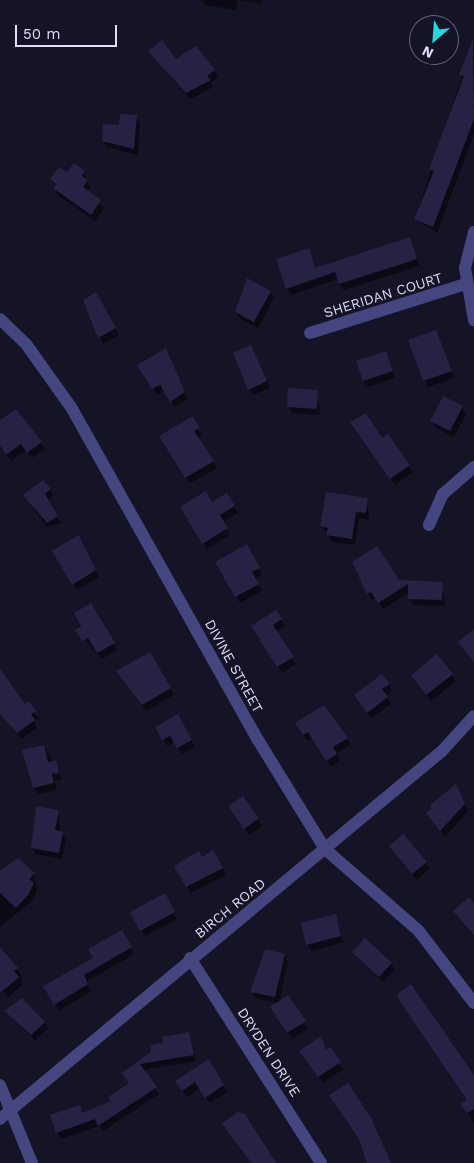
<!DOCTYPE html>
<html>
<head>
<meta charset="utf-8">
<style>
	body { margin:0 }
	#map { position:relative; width:474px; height:1163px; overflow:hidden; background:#151326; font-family:"Work Sans",sans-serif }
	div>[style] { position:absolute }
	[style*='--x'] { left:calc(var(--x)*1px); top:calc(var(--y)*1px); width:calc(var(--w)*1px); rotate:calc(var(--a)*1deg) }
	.shadow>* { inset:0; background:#0007 }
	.building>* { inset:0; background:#262244 }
	.minor>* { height:12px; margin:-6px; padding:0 6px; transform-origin:6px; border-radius:6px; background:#45467f }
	span { translate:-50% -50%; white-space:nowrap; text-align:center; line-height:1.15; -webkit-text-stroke:4.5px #151326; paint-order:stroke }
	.street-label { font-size:14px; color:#deddfa }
	.north { position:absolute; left:409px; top:15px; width:50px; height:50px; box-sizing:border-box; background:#151326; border:1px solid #65647b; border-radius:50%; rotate:207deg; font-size:14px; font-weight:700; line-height:20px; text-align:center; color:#deddfa }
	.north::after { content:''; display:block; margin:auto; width:18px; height:22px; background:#23dae0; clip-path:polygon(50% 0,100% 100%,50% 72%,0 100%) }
	.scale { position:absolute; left:15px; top:25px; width:102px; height:22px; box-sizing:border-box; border:2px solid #deddfa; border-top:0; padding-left:6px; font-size:15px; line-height:18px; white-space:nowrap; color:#deddfa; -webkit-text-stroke:4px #151326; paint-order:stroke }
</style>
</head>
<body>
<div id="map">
	<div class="shadow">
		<div style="clip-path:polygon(202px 0,261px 0,260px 4px,238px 0,236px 10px,205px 5px)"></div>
		<div style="clip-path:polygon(474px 40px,474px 134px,437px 233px,415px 219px)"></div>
		<div style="clip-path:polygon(150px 51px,214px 70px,218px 77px,211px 82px,213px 87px,190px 99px)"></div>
		<div style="clip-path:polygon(136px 117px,140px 123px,138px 155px,107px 147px,103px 141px)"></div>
		<div style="clip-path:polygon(84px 172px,90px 188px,87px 192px,104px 208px,95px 221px,58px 195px,52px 180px)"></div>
		<div style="clip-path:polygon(409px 239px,420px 266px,343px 290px,338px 279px,291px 295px,287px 288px,308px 250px,316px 269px)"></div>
		<div style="clip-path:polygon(270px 292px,274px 298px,258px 328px,240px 319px,236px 312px)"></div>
		<div style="clip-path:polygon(95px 294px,119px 335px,103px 344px,84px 300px)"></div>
		<div style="clip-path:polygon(435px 331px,454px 378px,428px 387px,409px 341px)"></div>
		<div style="clip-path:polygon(254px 353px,270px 388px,253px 395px,250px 389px)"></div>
		<div style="clip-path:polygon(385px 353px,395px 378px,367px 387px,364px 381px)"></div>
		<div style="clip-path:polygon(169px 356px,188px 399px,175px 407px,164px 390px,157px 395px,139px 366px)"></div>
		<div style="clip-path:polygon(317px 391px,320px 415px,292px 413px,288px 407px)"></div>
		<div style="clip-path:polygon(462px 407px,466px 414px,454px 437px,435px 428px,432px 421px)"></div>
		<div style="clip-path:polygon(16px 410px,45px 449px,32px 458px,26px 450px,11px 461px,0 447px,0 422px)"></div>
		<div style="clip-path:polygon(192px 418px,202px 435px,197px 438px,217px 468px,190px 483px,161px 436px)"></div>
		<div style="clip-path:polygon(351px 423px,381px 440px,413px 472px,395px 485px)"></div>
		<div style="clip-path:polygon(50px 490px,53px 496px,47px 501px,61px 523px,47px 527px,25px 496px)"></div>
		<div style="clip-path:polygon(227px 495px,238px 513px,222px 522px,230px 535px,207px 549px,182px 507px,212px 504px)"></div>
		<div style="clip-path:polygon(367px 500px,369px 520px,359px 518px,355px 545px,332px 542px,322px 526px)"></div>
		<div style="clip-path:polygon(82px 543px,99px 577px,77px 590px,53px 551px)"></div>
		<div style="clip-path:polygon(246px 546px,262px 575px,255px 579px,262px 591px,240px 603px,217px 562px)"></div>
		<div style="clip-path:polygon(376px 547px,398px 581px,442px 583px,445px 606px,413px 605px,409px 592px,383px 609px,376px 597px,372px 600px,368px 593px)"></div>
		<div style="clip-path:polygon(91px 605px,117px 650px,102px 659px,77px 630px)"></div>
		<div style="clip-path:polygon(276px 612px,285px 626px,276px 632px,296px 664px,282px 673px,256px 633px)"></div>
		<div style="clip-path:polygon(150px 653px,174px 695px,146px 711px,117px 671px)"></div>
		<div style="clip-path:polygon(437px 656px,456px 681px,431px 701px,416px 682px)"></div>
		<div style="clip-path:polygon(0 669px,24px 706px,39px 718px,34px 721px,37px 728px,21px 739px,0 711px)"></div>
		<div style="clip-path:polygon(389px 684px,392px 691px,386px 696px,391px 704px,371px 718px,355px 696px)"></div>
		<div style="clip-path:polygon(178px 716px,195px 747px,182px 754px,175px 741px,167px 746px,157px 728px)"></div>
		<div style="clip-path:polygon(297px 724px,347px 738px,350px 745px,336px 754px,340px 761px,331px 767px,312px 738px,307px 741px)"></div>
		<div style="clip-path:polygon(44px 746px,62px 779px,55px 781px,57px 790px,38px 794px,34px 788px)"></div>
		<div style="clip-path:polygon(459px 792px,468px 811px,445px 837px,428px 814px)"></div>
		<div style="clip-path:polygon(243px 798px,262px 826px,249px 835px,234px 813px)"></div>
		<div style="clip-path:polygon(58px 811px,60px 832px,66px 839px,62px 859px,36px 854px,32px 848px)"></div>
		<div style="clip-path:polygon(391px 846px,426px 863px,429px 869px,417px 880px)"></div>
		<div style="clip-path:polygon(213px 852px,226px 875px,191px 893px,175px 866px)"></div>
		<div style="clip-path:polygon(34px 874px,37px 891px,31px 902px,0 927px,0 876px)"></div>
		<div style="clip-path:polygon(164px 895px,177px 919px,145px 936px,132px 913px)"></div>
		<div style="clip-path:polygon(335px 915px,344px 942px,311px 951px,307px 944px)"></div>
		<div style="clip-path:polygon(122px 932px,134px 954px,86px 982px,91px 991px,59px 1011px,45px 986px,95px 959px)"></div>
		<div style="clip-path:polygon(0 950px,21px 975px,22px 985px,8px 997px,0 987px)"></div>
		<div style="clip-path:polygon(354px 952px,391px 963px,395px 970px,383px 982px)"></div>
		<div style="clip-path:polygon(284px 955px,288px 962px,279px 1002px,308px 1028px,292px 1039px,274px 1006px,278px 1003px,256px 998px,252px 991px)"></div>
		<div style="clip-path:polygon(5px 1012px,44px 1022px,48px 1029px,35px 1040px)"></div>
		<div style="clip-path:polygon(189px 1033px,196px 1061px,143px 1070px,159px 1094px,103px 1131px,99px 1126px,61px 1139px,58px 1132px,79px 1106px,83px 1114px,113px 1102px,130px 1084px,123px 1073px,164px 1044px)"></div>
		<div style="clip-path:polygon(318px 1039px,343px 1069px,323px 1083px,305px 1058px)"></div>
		<div style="clip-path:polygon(208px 1060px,227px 1092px,210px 1103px,200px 1088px,187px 1097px,180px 1088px)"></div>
		<div style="clip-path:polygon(474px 1077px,474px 1123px,466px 1111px)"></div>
	</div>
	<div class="building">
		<div style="clip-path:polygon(473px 39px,474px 119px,433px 227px,414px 219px,434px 171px,429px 169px,464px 76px,459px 75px)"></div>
		<div style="clip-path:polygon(162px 40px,176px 59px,196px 46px,215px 70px,207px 76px,211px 80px,186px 93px,148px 51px)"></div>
		<div style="clip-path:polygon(120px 114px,137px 115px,134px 149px,102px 141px,103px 124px,119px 125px)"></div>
		<div style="clip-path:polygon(74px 163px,85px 171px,82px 176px,88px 180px,83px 187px,101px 200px,91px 215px,53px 188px,56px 184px,50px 179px,59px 167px,67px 172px)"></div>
		<div style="clip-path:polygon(410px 237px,417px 259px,339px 284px,335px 272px,286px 289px,276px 259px,309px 248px,315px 268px)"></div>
		<div style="clip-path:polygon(247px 278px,271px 291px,254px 322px,235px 312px)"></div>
		<div style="clip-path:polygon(96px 292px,116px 328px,98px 338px,83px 300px)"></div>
		<div style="clip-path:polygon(436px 330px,452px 371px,423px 381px,408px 340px)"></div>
		<div style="clip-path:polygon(251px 345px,267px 381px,248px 390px,233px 353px)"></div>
		<div style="clip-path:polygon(166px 348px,185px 392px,170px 402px,160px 385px,152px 389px,137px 365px)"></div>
		<div style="clip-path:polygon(386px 351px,393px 371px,363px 381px,356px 361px)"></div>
		<div style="clip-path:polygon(288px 388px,318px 390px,317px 409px,287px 407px)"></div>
		<div style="clip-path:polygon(443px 396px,463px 406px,450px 431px,430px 421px)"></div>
		<div style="clip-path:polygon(16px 409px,42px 442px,27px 453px,21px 444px,6px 455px,0 446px,0 420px)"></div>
		<div style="clip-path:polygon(366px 413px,382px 438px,388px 434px,410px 465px,390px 479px,350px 422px)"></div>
		<div style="clip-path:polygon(193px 416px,200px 428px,194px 431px,214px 461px,185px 478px,159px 436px)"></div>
		<div style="clip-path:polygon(43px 480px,51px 489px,45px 494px,58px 516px,47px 523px,23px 495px)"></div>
		<div style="clip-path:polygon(206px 491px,212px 502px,227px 493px,235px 506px,220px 515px,228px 528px,202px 544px,180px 507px)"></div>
		<div style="clip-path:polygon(326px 492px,368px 498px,366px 513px,356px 512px,352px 539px,326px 535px,328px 528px,320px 526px)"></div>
		<div style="clip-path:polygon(79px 535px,96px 570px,72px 585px,52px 551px)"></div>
		<div style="clip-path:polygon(247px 544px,260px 568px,252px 572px,259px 584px,235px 597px,215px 562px)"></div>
		<div style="clip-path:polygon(377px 546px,399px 580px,443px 582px,442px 600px,408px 599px,408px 584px,378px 603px,371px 592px,367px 594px,352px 562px)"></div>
		<div style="clip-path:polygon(91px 603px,115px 643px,97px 653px,88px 638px,82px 641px,75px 630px,81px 626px,74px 613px)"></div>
		<div style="clip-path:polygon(276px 610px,282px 619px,273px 625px,294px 657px,277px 667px,251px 626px)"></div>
		<div style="clip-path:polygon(474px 629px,474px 662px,458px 642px)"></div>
		<div style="clip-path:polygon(150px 652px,171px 688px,142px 705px,116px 671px)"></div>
		<div style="clip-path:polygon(437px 654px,453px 674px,426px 695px,411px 675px)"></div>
		<div style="clip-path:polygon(0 669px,25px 704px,29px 701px,36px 711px,31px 714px,35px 720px,17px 733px,0 714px)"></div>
		<div style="clip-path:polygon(382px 674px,390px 684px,382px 689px,388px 697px,367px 713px,354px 695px)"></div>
		<div style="clip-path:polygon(324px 705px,348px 738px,333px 747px,337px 754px,326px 761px,308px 732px,303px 735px,295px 723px)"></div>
		<div style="clip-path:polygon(178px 714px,192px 740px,177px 748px,170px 736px,162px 740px,155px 727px)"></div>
		<div style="clip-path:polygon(44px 745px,48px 762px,56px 760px,59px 773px,52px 774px,54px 783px,33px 788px,22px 750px)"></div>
		<div style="clip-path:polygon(456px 784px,465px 804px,440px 831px,426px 813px,432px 808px,430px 805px)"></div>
		<div style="clip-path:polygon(243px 796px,259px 818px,244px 829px,228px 806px)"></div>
		<div style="clip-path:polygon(36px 806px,59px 810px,55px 830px,63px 832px,59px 853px,31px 848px)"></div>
		<div style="clip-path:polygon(403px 834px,427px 862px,412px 874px,389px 846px)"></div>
		<div style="clip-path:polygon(213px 850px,223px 868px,186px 887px,174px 866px,199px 851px,202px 857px)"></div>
		<div style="clip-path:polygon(18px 858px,35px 873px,29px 879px,34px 883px,28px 895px,16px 908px,0 893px,0 871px)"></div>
		<div style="clip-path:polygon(165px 893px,175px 912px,140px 931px,130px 912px)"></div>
		<div style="clip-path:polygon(469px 897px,474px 903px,474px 935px,453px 911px)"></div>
		<div style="clip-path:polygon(336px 914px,341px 936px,306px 945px,301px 923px)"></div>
		<div style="clip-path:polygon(122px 930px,132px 947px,84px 975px,88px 984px,54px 1005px,43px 986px,93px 958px,88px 949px)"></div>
		<div style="clip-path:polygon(365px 938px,392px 963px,379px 977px,352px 952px)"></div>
		<div style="clip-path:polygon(0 947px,18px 968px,14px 971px,19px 977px,0 993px)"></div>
		<div style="clip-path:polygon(265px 949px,285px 954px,275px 997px,250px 992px)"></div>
		<div style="clip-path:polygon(411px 984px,474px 1075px,474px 1109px,467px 1113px,460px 1104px,467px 1100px,399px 1000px,397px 994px)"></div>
		<div style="clip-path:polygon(288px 995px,306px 1021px,287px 1033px,270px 1007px)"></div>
		<div style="clip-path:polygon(22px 998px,45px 1022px,31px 1035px,4px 1011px)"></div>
		<div style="clip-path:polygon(189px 1032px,194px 1055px,140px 1064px,157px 1087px,98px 1126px,95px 1119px,56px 1133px,50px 1115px,80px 1105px,82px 1113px,111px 1101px,108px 1097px,129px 1083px,122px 1073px,151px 1052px,150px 1045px,163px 1043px,162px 1037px)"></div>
		<div style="clip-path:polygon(321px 1036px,326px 1050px,331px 1047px,341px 1062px,318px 1077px,299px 1051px)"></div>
		<div style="clip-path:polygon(209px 1059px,224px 1085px,205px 1098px,195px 1082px,182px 1091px,175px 1081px)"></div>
		<div style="clip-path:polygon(348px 1083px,371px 1118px,391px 1163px,367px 1163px,359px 1139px,329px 1095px)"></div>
		<div style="clip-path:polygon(238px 1112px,245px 1114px,276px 1163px,252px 1163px,229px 1134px,222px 1123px)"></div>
	</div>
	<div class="minor">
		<div style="--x:474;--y:232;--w:37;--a:104"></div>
		<div style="--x:465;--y:268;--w:53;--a:80.2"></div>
		<div style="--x:0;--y:319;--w:36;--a:44"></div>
		<div style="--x:26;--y:344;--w:77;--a:54.5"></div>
		<div style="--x:71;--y:407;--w:382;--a:60.7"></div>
		<div style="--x:258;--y:740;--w:128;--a:58.4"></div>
		<div style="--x:325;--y:849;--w:123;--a:41.1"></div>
		<div style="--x:418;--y:930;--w:92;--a:52.5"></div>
		<div style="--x:310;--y:333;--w:163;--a:-17.5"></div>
		<div style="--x:429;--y:525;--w:34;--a:-66"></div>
		<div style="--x:443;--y:494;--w:41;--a:-41.1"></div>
		<div style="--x:190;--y:958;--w:243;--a:57.4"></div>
		<div style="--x:0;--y:1085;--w:84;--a:67.7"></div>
		<div style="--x:0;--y:1119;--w:575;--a:-39.78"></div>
		<div style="--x:442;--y:751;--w:47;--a:-47.6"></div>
	</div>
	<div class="street-label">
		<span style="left:383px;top:295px;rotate:-17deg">SHERIDAN COURT</span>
		<span style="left:234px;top:666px;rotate:61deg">DIVINE STREET</span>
		<span style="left:230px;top:908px;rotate:-39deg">BIRCH ROAD</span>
		<span style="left:269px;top:1052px;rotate:57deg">DRYDEN DRIVE</span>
	</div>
	<div class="north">N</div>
	<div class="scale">50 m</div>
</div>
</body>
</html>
